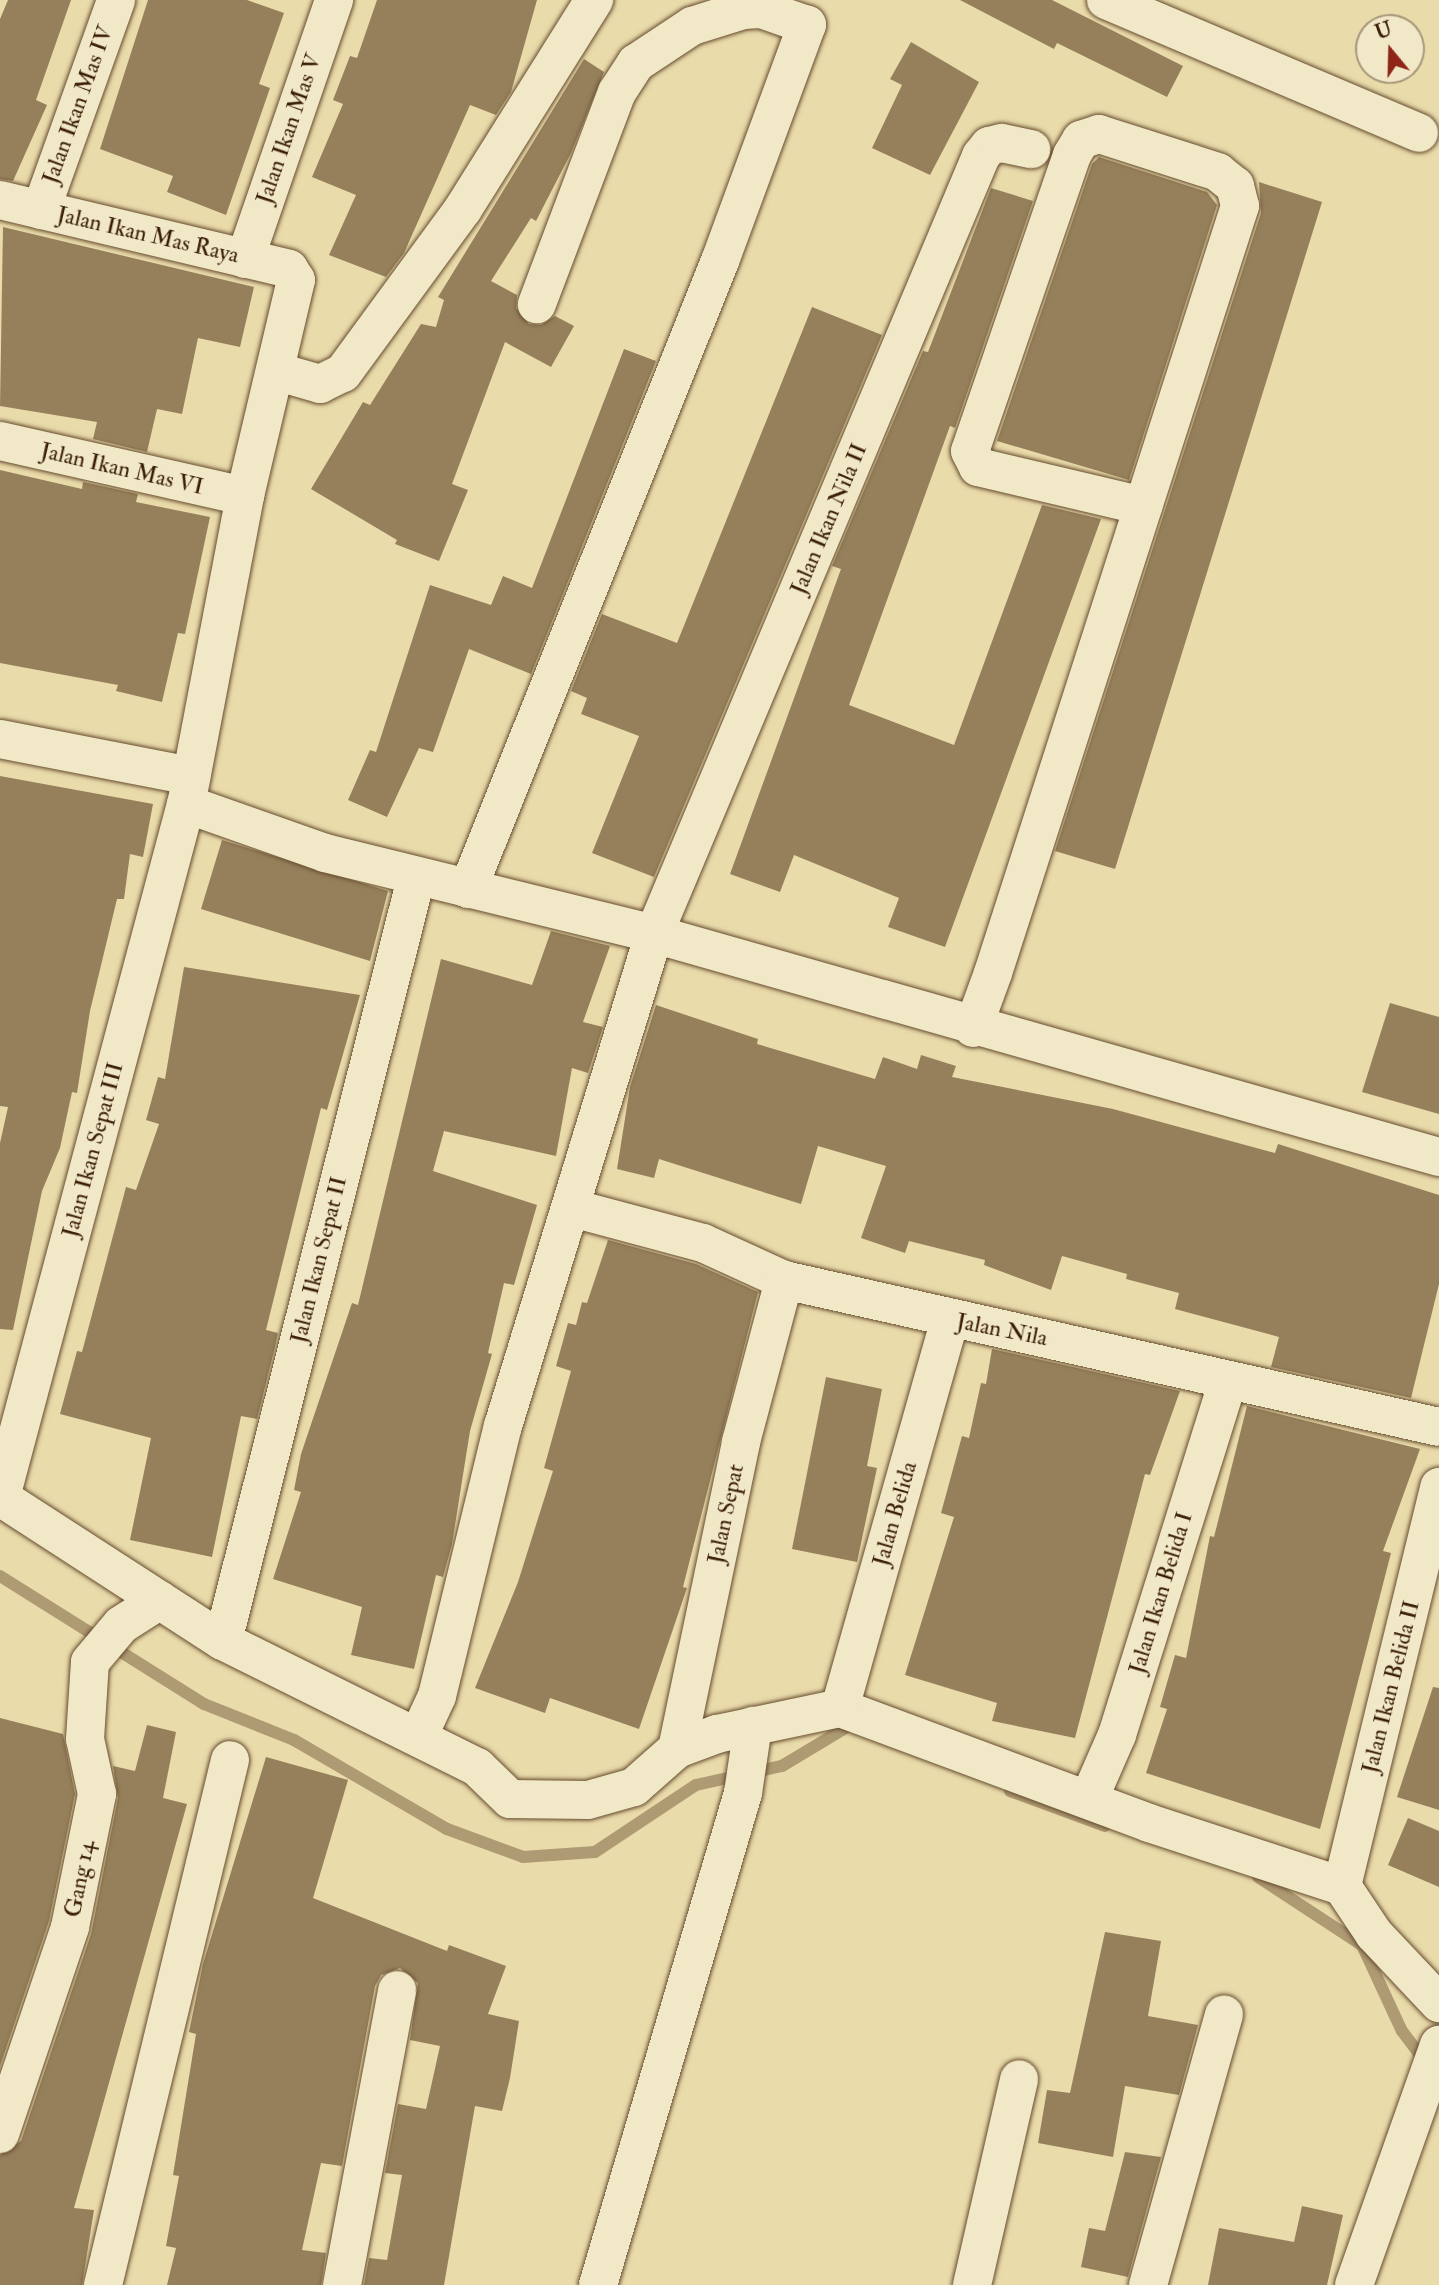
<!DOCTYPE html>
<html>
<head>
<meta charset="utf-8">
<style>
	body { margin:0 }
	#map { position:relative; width:1439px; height:2285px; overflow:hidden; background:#eadbab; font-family:"IM FELL Double Pica",serif }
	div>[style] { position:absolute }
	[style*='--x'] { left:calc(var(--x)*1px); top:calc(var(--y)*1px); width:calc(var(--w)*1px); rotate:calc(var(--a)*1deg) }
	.stream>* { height:12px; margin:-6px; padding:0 6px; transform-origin:6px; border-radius:6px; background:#ae9a73 }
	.building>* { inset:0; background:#96805b }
	.roads { filter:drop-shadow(0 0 2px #664c2e) drop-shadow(0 0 2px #664c2e) }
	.minor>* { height:38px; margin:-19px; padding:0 19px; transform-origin:19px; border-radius:19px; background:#f1e8c8 }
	span { translate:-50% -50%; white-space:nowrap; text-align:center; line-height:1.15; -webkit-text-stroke:7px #f1e8c8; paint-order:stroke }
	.street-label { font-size:23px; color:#3a1d05 }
	.north { position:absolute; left:1355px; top:14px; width:70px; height:70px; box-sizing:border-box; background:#f1e8c8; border:2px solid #a8977a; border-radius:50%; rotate:341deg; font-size:19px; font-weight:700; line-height:28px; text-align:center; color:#3a1d05 }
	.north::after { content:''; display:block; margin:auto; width:24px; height:32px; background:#8f2418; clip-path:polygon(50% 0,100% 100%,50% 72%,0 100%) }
</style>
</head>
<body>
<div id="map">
	<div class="stream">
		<div style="--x:0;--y:1576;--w:241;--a:32.1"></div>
		<div style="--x:204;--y:1704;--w:97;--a:21.8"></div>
		<div style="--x:294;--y:1740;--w:177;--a:30.2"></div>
		<div style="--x:447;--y:1829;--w:81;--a:20.2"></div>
		<div style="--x:523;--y:1857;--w:72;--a:-4"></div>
		<div style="--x:595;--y:1852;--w:121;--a:-33.6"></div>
		<div style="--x:696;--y:1785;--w:88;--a:-12.5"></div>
		<div style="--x:782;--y:1766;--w:82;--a:-31"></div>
		<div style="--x:1010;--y:1791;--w:101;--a:20.2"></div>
		<div style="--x:1258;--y:1877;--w:124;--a:33.2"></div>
		<div style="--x:1362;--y:1945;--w:95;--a:65.1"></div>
		<div style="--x:1402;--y:2031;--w:39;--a:53"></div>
	</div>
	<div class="building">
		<div style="clip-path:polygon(8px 0,71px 0,36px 100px,47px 105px,13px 181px,0 179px,0 19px)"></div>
		<div style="clip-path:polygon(148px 0,247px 0,284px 13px,259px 84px,270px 88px,226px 215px,167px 192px,173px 176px,100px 149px)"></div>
		<div style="clip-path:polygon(377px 0,537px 0,511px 92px,496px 115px,470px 105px,404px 253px,386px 277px,329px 255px,356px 195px,312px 177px,343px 104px,333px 100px,350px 56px,357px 58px)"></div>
		<div style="clip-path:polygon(960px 0,1052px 0,1183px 66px,1167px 97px,1057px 43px,1054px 49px)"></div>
		<div style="clip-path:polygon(911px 42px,979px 82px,930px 175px,872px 148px,902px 85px,890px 79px)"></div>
		<div style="clip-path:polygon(584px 59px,604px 72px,571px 153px,536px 221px,531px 218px,491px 281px,517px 295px,516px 308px,529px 324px,541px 325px,555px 316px,574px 326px,551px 367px,505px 342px,452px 484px,468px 490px,439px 561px,395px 544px,397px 540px,311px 489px,363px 402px,370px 405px,421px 324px,436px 327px,444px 300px,438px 297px)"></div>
		<div style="clip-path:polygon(1099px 157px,1207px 192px,1217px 205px,1129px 480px,997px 441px,1092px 164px)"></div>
		<div style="clip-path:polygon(1259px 182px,1322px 202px,1115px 869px,1055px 851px,1261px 213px)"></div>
		<div style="clip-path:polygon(991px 188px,1033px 201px,955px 428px,950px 426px,849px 705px,954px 745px,1042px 505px,1101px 519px,945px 947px,888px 927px,899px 898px,794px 855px,780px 892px,730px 874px,841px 569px,832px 566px,923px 351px,928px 352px)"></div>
		<div style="clip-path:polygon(3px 227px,254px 287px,240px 347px,198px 338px,182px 414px,157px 409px,147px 452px,93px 439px,97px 422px,0 406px)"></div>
		<div style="clip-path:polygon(812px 307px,882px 335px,654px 877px,592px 853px,639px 736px,581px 714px,587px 698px,571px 691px,602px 614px,677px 643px)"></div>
		<div style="clip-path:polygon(624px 349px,656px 361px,531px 674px,469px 649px,433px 752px,419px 748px,387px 817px,348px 800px,370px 750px,376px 752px,430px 585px,491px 605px,503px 576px,532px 588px)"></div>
		<div style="clip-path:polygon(0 470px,82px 489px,83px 482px,138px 494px,136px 502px,210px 517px,185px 634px,178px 633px,162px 702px,116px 691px,118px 685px,0 663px)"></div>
		<div style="clip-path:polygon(0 776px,153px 804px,143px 857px,130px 854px,124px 899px,117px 899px,90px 1011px,77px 1093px,72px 1092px,60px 1148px,42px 1191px,13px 1330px,0 1329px,0 1143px,8px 1107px,0 1106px)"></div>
		<div style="clip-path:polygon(222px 840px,388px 891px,370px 961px,201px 909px)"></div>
		<div style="clip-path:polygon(551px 931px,610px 946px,583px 1022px,603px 1027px,588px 1073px,572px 1068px,556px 1156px,444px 1131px,433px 1171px,537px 1205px,514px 1285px,504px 1283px,488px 1353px,492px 1354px,470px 1431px,452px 1544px,443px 1577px,436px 1575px,414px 1669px,351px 1655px,362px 1607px,273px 1579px,301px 1492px,294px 1490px,301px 1454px,352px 1303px,358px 1305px,441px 959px,532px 985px)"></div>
		<div style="clip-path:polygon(184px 967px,360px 995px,327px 1110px,321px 1108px,266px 1330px,278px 1333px,275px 1347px,257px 1419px,241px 1416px,212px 1557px,130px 1540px,151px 1438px,60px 1414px,77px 1351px,82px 1352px,126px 1187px,136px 1190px,159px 1124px,146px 1120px,158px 1077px,165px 1079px)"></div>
		<div style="clip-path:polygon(1390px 1003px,1439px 1017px,1439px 1114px,1362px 1092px)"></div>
		<div style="clip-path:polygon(656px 1005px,758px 1039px,757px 1044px,875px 1079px,883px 1057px,917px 1069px,921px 1055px,956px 1066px,952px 1077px,1113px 1109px,1275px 1153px,1278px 1144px,1439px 1195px,1439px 1284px,1411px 1398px,1271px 1367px,1279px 1337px,1175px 1309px,1179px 1293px,1126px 1279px,1127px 1274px,1062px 1256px,1051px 1290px,984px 1265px,985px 1260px,909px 1241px,905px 1253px,861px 1238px,886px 1166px,818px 1146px,801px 1204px,659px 1159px,654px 1178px,617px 1169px,630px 1087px)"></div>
		<div style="clip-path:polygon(608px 1240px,696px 1264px,758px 1292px,683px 1587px,687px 1588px,639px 1729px,550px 1698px,545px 1713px,475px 1688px,518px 1582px,553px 1471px,544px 1468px,571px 1371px,556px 1366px,568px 1323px,576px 1325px,582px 1302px,587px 1303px)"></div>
		<div style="clip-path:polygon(992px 1349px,1180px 1391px,1150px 1475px,1145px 1474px,1075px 1738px,992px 1721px,997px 1703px,905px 1675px,954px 1517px,941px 1513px,962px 1436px,969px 1438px,981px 1383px,986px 1384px)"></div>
		<div style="clip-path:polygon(826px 1377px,882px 1389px,867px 1466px,877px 1468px,857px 1562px,792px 1549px)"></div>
		<div style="clip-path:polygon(1247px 1406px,1420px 1449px,1383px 1551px,1391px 1553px,1320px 1829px,1146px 1773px,1167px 1709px,1160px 1707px,1175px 1655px,1186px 1658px,1210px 1536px,1214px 1537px)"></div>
		<div style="clip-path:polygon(1433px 1687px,1439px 1688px,1439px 1810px,1397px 1797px)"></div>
		<div style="clip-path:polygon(0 1718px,63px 1734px,75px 1794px,49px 1921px,0 2066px)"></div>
		<div style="clip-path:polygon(147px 1725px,176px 1732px,163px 1798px,187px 1804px,74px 2208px,94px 2210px,82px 2285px,0 2285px,0 2155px,21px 2141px,91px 1934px,118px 1798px,113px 1766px,135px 1771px)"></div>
		<div style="clip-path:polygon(266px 1757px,348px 1780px,313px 1898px,447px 1951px,449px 1945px,506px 1966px,488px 2014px,519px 2021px,510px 2078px,502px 2111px,475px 2106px,444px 2285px,364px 2285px,369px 2258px,387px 2260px,402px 2175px,385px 2173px,398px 2104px,426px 2109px,440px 2046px,410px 2040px,418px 1983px,400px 1968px,381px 1975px,375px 1986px,342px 2166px,321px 2163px,302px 2250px,326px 2253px,321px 2285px,167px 2285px,176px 2248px,166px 2246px,179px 2176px,173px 2175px,196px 2034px,189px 2032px,203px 1964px)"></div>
		<div style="clip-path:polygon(1408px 1818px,1439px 1831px,1439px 1887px,1388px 1865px)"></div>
		<div style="clip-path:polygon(1105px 1932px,1161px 1941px,1148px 2016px,1198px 2025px,1179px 2095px,1125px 2086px,1113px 2157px,1038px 2143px,1047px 2090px,1070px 2093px)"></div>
		<div style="clip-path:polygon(1125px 2152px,1161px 2157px,1128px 2277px,1081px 2267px,1089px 2228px,1105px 2231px)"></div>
		<div style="clip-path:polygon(1302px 2206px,1343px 2215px,1327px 2285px,1208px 2285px,1219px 2228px,1294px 2242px)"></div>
	</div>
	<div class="roads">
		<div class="minor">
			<div style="--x:1106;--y:0;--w:340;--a:23"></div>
			<div style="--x:0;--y:200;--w:297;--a:13.4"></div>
			<div style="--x:289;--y:269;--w:13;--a:58"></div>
			<div style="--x:296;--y:280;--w:222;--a:103.3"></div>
			<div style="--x:245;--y:496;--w:314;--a:100.8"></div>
			<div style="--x:186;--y:804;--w:717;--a:104.95"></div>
			<div style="--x:41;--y:210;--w:223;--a:-70.3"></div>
			<div style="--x:245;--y:259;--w:274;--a:-71"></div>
			<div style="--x:275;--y:371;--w:47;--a:16.1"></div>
			<div style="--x:320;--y:384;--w:25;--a:-26"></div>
			<div style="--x:343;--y:373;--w:203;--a:-53.8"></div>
			<div style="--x:463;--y:209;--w:247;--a:-57.9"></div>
			<div style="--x:0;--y:441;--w:251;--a:12.7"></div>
			<div style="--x:0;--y:739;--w:195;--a:11"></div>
			<div style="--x:186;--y:804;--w:147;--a:19.4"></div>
			<div style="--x:325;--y:853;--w:339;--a:13.8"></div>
			<div style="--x:654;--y:934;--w:816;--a:15.86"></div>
			<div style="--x:468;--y:889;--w:677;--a:-68.14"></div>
			<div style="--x:720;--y:261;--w:252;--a:-69.8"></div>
			<div style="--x:807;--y:25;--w:49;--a:-160.8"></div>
			<div style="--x:761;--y:9;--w:18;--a:177"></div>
			<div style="--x:743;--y:10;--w:53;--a:162.6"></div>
			<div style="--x:692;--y:26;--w:67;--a:146.5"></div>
			<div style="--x:636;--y:63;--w:35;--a:123"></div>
			<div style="--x:617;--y:92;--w:227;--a:110.7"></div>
			<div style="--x:973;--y:1028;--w:59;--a:-70"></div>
			<div style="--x:993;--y:973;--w:806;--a:-72.15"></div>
			<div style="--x:1240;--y:206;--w:21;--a:-104"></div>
			<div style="--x:1235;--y:186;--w:22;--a:-141"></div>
			<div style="--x:1218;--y:172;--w:125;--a:-162.3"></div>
			<div style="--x:1099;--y:134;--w:19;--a:162"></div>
			<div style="--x:1081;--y:140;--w:17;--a:121"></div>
			<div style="--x:1072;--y:155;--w:313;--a:109"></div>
			<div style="--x:970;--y:451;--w:18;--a:63"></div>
			<div style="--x:978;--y:467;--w:170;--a:13.3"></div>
			<div style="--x:572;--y:1208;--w:136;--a:15"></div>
			<div style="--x:703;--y:1243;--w:89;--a:24.6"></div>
			<div style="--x:784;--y:1280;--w:671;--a:12.65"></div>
			<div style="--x:0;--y:1497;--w:265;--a:32.9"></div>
			<div style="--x:223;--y:1641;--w:284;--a:26.4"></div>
			<div style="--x:477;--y:1767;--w:46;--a:44.1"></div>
			<div style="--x:510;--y:1799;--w:78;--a:0.7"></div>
			<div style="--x:588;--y:1800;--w:48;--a:-15.8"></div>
			<div style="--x:634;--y:1787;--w:57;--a:-41.5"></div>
			<div style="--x:677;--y:1749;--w:43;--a:-20.6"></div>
			<div style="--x:717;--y:1734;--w:126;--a:-11.9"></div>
			<div style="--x:840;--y:1708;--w:330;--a:20.4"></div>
			<div style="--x:1149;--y:1823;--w:203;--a:18.1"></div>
			<div style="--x:1342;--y:1886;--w:58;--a:56.3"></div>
			<div style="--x:1374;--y:1934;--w:95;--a:46.7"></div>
			<div style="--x:223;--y:1641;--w:787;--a:-75.8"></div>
			<div style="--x:840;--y:1708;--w:403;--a:-74.2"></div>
			<div style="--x:419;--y:1735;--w:43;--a:-65.2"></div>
			<div style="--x:437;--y:1696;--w:278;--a:-76.3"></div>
			<div style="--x:503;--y:1426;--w:515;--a:-72.94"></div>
			<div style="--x:654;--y:934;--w:844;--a:-67.2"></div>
			<div style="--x:981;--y:156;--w:13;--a:-51"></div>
			<div style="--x:989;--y:146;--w:13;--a:-13"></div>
			<div style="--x:1002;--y:143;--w:30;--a:12"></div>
			<div style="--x:677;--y:1749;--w:314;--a:-78.2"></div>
			<div style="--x:741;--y:1442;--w:168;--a:-75.1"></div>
			<div style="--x:1089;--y:1799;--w:70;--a:-66.4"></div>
			<div style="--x:1117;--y:1735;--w:369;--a:-72.6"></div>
			<div style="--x:1342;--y:1886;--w:411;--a:-76.3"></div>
			<div style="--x:0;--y:2134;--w:219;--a:-71.3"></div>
			<div style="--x:70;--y:1927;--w:136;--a:-78.5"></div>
			<div style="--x:97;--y:1794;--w:56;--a:-102.3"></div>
			<div style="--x:85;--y:1739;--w:77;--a:-86.3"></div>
			<div style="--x:90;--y:1662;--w:48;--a:-50"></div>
			<div style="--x:121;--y:1625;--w:46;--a:-32.7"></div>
			<div style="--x:103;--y:2285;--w:540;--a:-76.4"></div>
			<div style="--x:342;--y:2285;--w:300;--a:-79.4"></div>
			<div style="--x:598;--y:2285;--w:513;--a:-73.58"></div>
			<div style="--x:743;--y:1793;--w:68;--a:-81.5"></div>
			<div style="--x:972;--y:2285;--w:211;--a:-77.1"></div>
			<div style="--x:1148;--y:2285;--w:281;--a:-74.3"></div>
			<div style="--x:1354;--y:2285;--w:255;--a:-70.5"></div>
		</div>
	</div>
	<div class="street-label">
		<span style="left:78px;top:105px;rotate:-70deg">Jalan Ikan Mas IV</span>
		<span style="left:289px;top:129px;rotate:-71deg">Jalan Ikan Mas V</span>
		<span style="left:148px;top:235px;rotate:13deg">Jalan Ikan Mas Raya</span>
		<span style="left:122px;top:469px;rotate:13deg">Jalan Ikan Mas VI</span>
		<span style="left:829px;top:519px;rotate:-67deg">Jalan Ikan Nila II</span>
		<span style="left:93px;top:1150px;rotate:-75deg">Jalan Ikan Sepat III</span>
		<span style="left:319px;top:1260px;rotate:-76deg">Jalan Ikan Sepat II</span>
		<span style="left:1002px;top:1330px;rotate:11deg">Jalan Nila</span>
		<span style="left:726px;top:1514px;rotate:-78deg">Jalan Sepat</span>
		<span style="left:895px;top:1514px;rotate:-74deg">Jalan Belida</span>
		<span style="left:1161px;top:1593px;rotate:-73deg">Jalan Ikan Belida I</span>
		<span style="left:1391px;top:1687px;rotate:-76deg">Jalan Ikan Belida II</span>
		<span style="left:80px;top:1879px;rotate:-79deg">Gang 14</span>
	</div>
	<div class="north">U</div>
</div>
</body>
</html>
